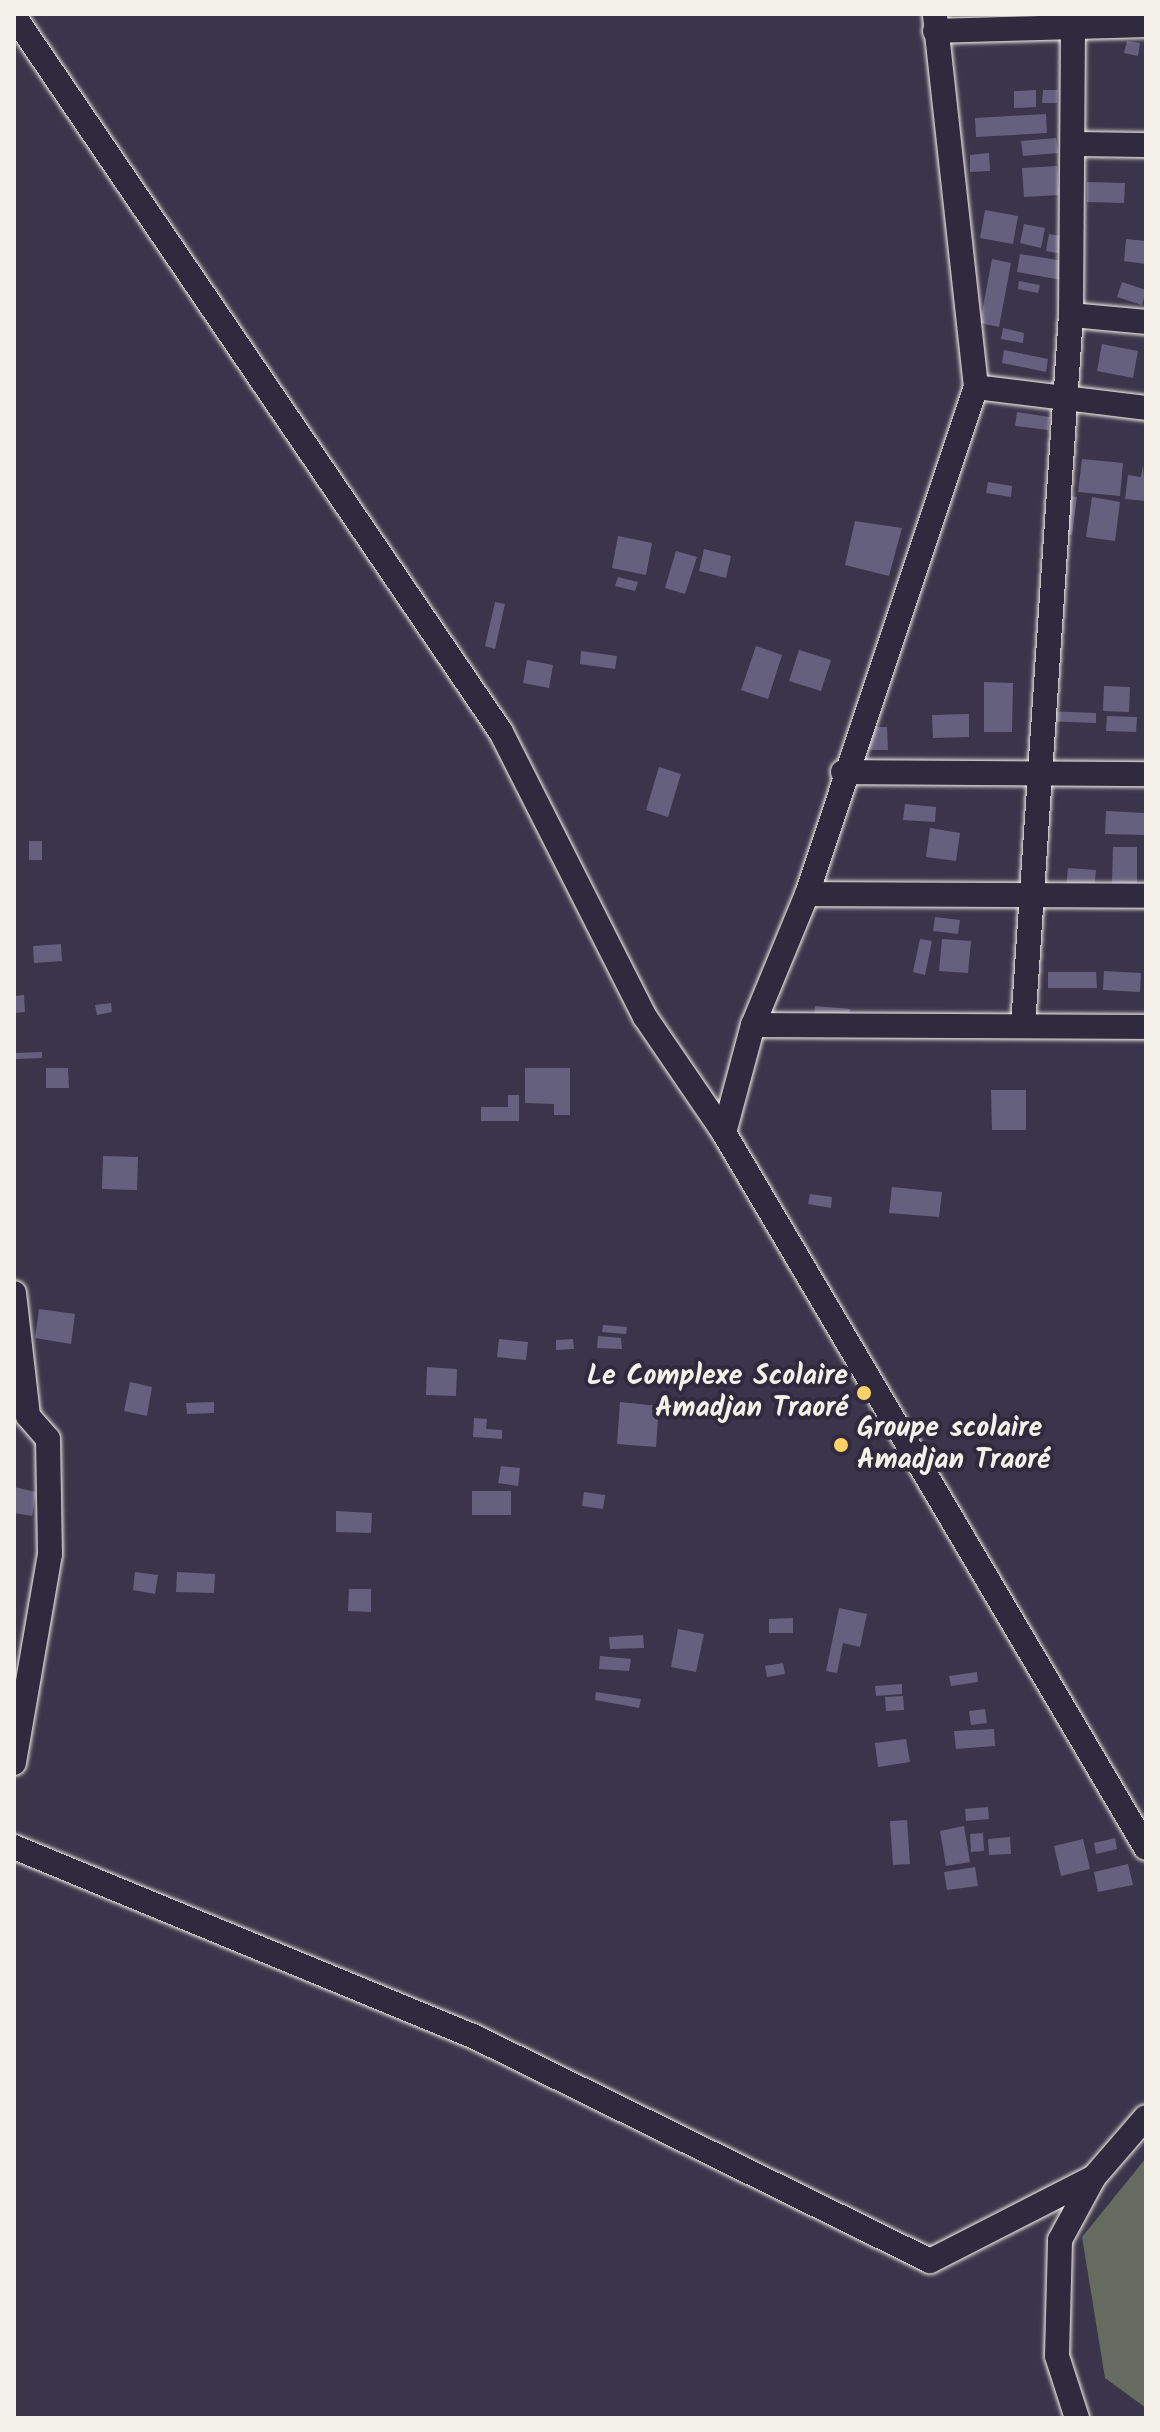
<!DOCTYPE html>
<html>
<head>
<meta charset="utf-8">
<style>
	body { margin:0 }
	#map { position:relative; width:1160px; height:2432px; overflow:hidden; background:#3a354a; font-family:Kalam,sans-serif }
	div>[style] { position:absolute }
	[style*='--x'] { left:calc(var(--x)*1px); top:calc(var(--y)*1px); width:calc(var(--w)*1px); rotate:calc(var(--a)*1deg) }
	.green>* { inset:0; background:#656b5e }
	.building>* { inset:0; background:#65607e }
	.roads { filter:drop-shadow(0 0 2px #f4f1e8) drop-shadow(0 0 2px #f4f1e8) }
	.minor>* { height:24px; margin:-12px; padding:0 12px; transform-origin:12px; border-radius:12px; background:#2f2a3d }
	.dots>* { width:22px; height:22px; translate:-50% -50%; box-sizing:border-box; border:4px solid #2f2a3d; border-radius:50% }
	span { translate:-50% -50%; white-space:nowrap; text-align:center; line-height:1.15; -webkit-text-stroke:8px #2f2a3d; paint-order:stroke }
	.poi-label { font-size:28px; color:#f4f1e8; font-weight:700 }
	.right { translate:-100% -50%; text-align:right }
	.left { translate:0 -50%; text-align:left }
	.frame { position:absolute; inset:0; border:16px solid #f4f1e8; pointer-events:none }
</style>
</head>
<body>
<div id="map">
	<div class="green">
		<div style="clip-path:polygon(1146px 2158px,1146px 2408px,1105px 2378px,1082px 2237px)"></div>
	</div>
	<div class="building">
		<div style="clip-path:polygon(1127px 41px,1140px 43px,1138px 56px,1124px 53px)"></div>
		<div style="clip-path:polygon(1036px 90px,1036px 107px,1014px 108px,1014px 91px)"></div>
		<div style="clip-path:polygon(1043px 90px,1058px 90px,1057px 103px,1042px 103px)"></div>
		<div style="clip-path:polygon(1046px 114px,1047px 133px,976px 137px,975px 118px)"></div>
		<div style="clip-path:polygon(1056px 138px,1058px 153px,1023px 156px,1021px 141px)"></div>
		<div style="clip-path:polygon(989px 153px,990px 171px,970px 172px,970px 155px)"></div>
		<div style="clip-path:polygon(1057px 166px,1059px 195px,1024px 197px,1022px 168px)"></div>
		<div style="clip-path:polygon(1087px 182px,1125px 183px,1124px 203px,1087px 202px)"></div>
		<div style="clip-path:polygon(985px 210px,1018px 216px,1013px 244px,980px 238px)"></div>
		<div style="clip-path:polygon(1024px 224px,1045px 228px,1041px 248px,1020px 243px)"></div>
		<div style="clip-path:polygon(1049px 234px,1071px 238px,1068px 255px,1046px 251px)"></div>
		<div style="clip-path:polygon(1126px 239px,1146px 241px,1146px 264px,1124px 261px)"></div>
		<div style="clip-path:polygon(1020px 254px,1070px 262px,1067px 281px,1017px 272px)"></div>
		<div style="clip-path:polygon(992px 259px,1011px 263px,999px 327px,980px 323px)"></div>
		<div style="clip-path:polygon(1019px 281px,1040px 285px,1038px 293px,1018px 289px)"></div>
		<div style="clip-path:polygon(1122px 282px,1146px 290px,1142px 305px,1117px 297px)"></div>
		<div style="clip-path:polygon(1003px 328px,1024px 333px,1023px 343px,1001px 339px)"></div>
		<div style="clip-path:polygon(1102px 344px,1138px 351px,1133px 378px,1097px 371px)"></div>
		<div style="clip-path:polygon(1004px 350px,1048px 359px,1046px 372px,1002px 363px)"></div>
		<div style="clip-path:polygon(1017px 412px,1050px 417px,1048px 430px,1015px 426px)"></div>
		<div style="clip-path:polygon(1082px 459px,1123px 463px,1120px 496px,1078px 492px)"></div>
		<div style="clip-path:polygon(1143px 465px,1146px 501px,1125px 499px,1128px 475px,1141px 477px)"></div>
		<div style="clip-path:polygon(988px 482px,1012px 486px,1011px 497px,986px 493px)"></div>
		<div style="clip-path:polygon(1064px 495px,1077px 497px,1072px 535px,1059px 533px)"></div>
		<div style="clip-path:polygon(1092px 497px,1120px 502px,1115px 541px,1086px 537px)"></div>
		<div style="clip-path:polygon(855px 521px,902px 528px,889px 576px,845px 565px)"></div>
		<div style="clip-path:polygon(618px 536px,652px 543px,646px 575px,612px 568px)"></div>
		<div style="clip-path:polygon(704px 549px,731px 556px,726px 578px,699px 571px)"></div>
		<div style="clip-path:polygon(676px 551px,697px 557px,685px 594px,665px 588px)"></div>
		<div style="clip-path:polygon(618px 577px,638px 582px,635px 591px,615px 586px)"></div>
		<div style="clip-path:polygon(495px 602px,505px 604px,495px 649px,485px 646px)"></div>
		<div style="clip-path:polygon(756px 646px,782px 655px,768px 699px,741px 690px)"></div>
		<div style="clip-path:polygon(799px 650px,831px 660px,821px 691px,789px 681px)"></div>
		<div style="clip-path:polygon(581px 651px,617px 656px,615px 669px,580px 664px)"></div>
		<div style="clip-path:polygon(527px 660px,553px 665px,549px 688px,523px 683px)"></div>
		<div style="clip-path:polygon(984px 682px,1013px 683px,1012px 732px,984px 732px)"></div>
		<div style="clip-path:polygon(1104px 686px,1130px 687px,1129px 712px,1103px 711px)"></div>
		<div style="clip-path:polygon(1043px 711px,1096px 713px,1096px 723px,1043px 721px)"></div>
		<div style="clip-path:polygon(969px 714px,969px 737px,933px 738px,932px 715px)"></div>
		<div style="clip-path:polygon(1107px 716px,1137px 717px,1136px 732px,1106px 731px)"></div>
		<div style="clip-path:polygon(863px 727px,887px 727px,888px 750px,863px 750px)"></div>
		<div style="clip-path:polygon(659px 767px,681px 774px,668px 817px,646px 810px)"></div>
		<div style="clip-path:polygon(905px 804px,936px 807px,935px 822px,903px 820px)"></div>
		<div style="clip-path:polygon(1106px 811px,1145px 813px,1144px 835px,1105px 834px)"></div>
		<div style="clip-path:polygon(930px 828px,960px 833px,956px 861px,926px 857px)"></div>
		<div style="clip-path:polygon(29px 841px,42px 841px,42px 860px,29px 860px)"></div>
		<div style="clip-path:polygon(1113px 847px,1137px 847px,1137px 884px,1112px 884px)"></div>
		<div style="clip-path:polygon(1068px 868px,1096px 870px,1094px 891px,1066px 888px)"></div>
		<div style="clip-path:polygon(935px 917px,960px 920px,958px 934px,933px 931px)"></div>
		<div style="clip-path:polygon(920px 939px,932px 941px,925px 975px,913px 972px)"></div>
		<div style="clip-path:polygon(942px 939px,971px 941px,968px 973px,939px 971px)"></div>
		<div style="clip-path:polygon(61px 944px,62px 961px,34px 963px,33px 946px)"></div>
		<div style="clip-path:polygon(1104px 971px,1141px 973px,1140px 992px,1103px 990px)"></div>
		<div style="clip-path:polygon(1048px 972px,1096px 972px,1097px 988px,1048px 988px)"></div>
		<div style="clip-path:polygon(24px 995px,25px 1012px,14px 1013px,14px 996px)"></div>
		<div style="clip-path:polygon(111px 1003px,112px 1012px,97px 1015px,95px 1005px)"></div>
		<div style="clip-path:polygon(815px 1006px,850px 1009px,848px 1036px,813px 1033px)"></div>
		<div style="clip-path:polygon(42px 1052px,42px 1058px,15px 1059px,15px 1053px)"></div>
		<div style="clip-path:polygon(46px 1068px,68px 1068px,69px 1088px,46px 1088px)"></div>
		<div style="clip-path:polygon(525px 1068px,570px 1068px,570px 1115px,554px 1115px,554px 1104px,525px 1103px)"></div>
		<div style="clip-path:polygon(991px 1090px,1026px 1090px,1026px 1130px,992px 1130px)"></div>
		<div style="clip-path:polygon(508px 1095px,519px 1095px,519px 1121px,481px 1121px,481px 1107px,508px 1107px)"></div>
		<div style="clip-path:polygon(103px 1156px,138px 1157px,137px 1190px,102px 1189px)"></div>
		<div style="clip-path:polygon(892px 1187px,942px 1192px,939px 1217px,889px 1213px)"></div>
		<div style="clip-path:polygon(810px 1194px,832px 1197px,831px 1208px,808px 1204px)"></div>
		<div style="clip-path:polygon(39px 1309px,75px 1314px,71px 1344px,35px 1338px)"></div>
		<div style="clip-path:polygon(603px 1325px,627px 1327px,626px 1334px,602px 1332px)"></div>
		<div style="clip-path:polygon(598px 1336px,621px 1338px,622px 1349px,597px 1348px)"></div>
		<div style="clip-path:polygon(499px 1339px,528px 1342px,526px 1360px,497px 1357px)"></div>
		<div style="clip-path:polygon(573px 1339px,574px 1349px,556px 1350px,556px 1340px)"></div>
		<div style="clip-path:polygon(427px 1367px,457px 1369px,456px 1396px,426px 1395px)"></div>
		<div style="clip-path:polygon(130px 1382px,152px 1387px,147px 1416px,124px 1411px)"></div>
		<div style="clip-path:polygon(214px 1402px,214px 1413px,187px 1414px,186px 1403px)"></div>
		<div style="clip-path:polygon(620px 1402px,659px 1406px,656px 1447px,617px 1444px)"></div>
		<div style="clip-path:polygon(474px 1418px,487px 1419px,486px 1429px,502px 1430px,502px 1439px,473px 1437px)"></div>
		<div style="clip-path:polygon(501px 1466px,520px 1468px,518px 1486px,498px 1483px)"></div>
		<div style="clip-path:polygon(14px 1487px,36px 1492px,32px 1516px,14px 1513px)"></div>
		<div style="clip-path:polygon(472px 1491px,511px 1491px,511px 1515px,472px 1515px)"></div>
		<div style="clip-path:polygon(584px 1492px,605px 1495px,603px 1509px,582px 1506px)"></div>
		<div style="clip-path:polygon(336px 1511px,372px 1513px,371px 1533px,336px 1532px)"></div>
		<div style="clip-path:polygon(135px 1572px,158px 1575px,155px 1594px,133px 1590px)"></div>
		<div style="clip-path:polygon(177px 1572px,215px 1574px,214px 1593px,176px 1592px)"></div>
		<div style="clip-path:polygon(349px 1589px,371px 1589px,371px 1612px,348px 1611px)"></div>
		<div style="clip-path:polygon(839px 1608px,867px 1614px,860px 1647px,843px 1643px,837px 1673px,826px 1671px)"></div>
		<div style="clip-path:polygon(793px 1618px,793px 1633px,769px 1633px,769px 1619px)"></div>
		<div style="clip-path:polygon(678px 1629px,704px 1634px,696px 1672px,671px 1667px)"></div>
		<div style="clip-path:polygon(643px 1635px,644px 1648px,610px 1649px,609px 1637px)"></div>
		<div style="clip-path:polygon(600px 1656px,631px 1659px,629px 1671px,599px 1669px)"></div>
		<div style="clip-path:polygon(783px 1663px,785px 1674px,767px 1677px,765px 1666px)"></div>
		<div style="clip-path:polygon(977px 1672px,978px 1682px,951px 1686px,949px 1676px)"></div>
		<div style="clip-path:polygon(902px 1684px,902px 1694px,876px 1696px,875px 1686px)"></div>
		<div style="clip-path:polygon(596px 1692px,641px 1699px,639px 1708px,595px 1700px)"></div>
		<div style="clip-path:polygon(903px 1696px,904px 1710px,886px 1711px,885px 1697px)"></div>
		<div style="clip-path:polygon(985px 1709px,987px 1723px,971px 1725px,969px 1711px)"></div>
		<div style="clip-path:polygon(994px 1729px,995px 1746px,956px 1749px,954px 1731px)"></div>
		<div style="clip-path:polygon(906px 1739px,910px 1762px,878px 1767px,875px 1743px)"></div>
		<div style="clip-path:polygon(988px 1807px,989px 1819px,966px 1821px,965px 1809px)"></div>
		<div style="clip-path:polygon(907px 1820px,910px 1864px,893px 1865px,890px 1821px)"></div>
		<div style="clip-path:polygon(964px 1826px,970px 1862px,946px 1866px,940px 1831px)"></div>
		<div style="clip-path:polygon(983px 1833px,984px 1851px,971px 1852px,970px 1834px)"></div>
		<div style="clip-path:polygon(1010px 1837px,1011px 1854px,989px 1855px,988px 1839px)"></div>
		<div style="clip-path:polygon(1115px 1838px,1117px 1849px,1096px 1854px,1094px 1843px)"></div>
		<div style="clip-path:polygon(1083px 1839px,1090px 1869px,1061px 1876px,1054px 1846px)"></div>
		<div style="clip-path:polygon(1128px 1864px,1133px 1885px,1098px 1892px,1094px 1872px)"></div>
		<div style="clip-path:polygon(975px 1867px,978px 1886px,947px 1890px,944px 1872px)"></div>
	</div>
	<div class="roads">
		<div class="minor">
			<div style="--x:14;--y:16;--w:866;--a:55.78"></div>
			<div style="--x:501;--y:732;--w:319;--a:63.2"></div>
			<div style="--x:645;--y:1017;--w:140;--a:55.7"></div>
			<div style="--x:724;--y:1133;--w:830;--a:59.45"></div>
			<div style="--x:935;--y:31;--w:211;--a:-1.6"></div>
			<div style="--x:1075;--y:144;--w:71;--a:0.8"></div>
			<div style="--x:1071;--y:315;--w:75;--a:5.3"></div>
			<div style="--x:976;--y:387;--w:171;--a:7"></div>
			<div style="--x:843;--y:772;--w:303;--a:0.4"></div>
			<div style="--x:807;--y:894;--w:339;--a:0.3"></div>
			<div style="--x:753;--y:1025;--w:393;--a:0.3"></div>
			<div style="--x:1023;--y:1026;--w:713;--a:-86.14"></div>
			<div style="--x:1071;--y:315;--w:288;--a:-89.6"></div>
			<div style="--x:724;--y:1133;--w:112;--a:-75"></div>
			<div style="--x:753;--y:1025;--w:142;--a:-67.6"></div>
			<div style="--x:807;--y:894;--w:534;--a:-71.57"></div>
			<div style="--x:976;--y:387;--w:375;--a:-96.3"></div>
			<div style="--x:14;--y:1293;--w:124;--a:83.5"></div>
			<div style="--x:28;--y:1416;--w:30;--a:49"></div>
			<div style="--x:48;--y:1439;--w:115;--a:89"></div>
			<div style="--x:50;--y:1554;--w:212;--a:99.8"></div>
			<div style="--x:14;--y:1847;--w:496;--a:22.4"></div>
			<div style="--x:473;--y:2036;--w:509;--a:26.21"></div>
			<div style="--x:930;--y:2261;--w:184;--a:-27.1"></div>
			<div style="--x:1077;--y:2418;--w:65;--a:-107.9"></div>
			<div style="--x:1057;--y:2356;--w:116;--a:-88.5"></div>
			<div style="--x:1060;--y:2240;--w:72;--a:-61.6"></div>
			<div style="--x:1094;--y:2177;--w:79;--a:-49.1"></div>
		</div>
	</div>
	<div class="dots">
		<div style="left:864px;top:1393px;background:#ffd166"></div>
		<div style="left:841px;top:1445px;background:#ffd166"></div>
	</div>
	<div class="poi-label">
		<span class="right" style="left:848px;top:1393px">Le Complexe Scolaire<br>Amadjan Traoré</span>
		<span class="left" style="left:857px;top:1445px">Groupe scolaire<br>Amadjan Traoré</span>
	</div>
	<div class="frame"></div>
</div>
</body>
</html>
